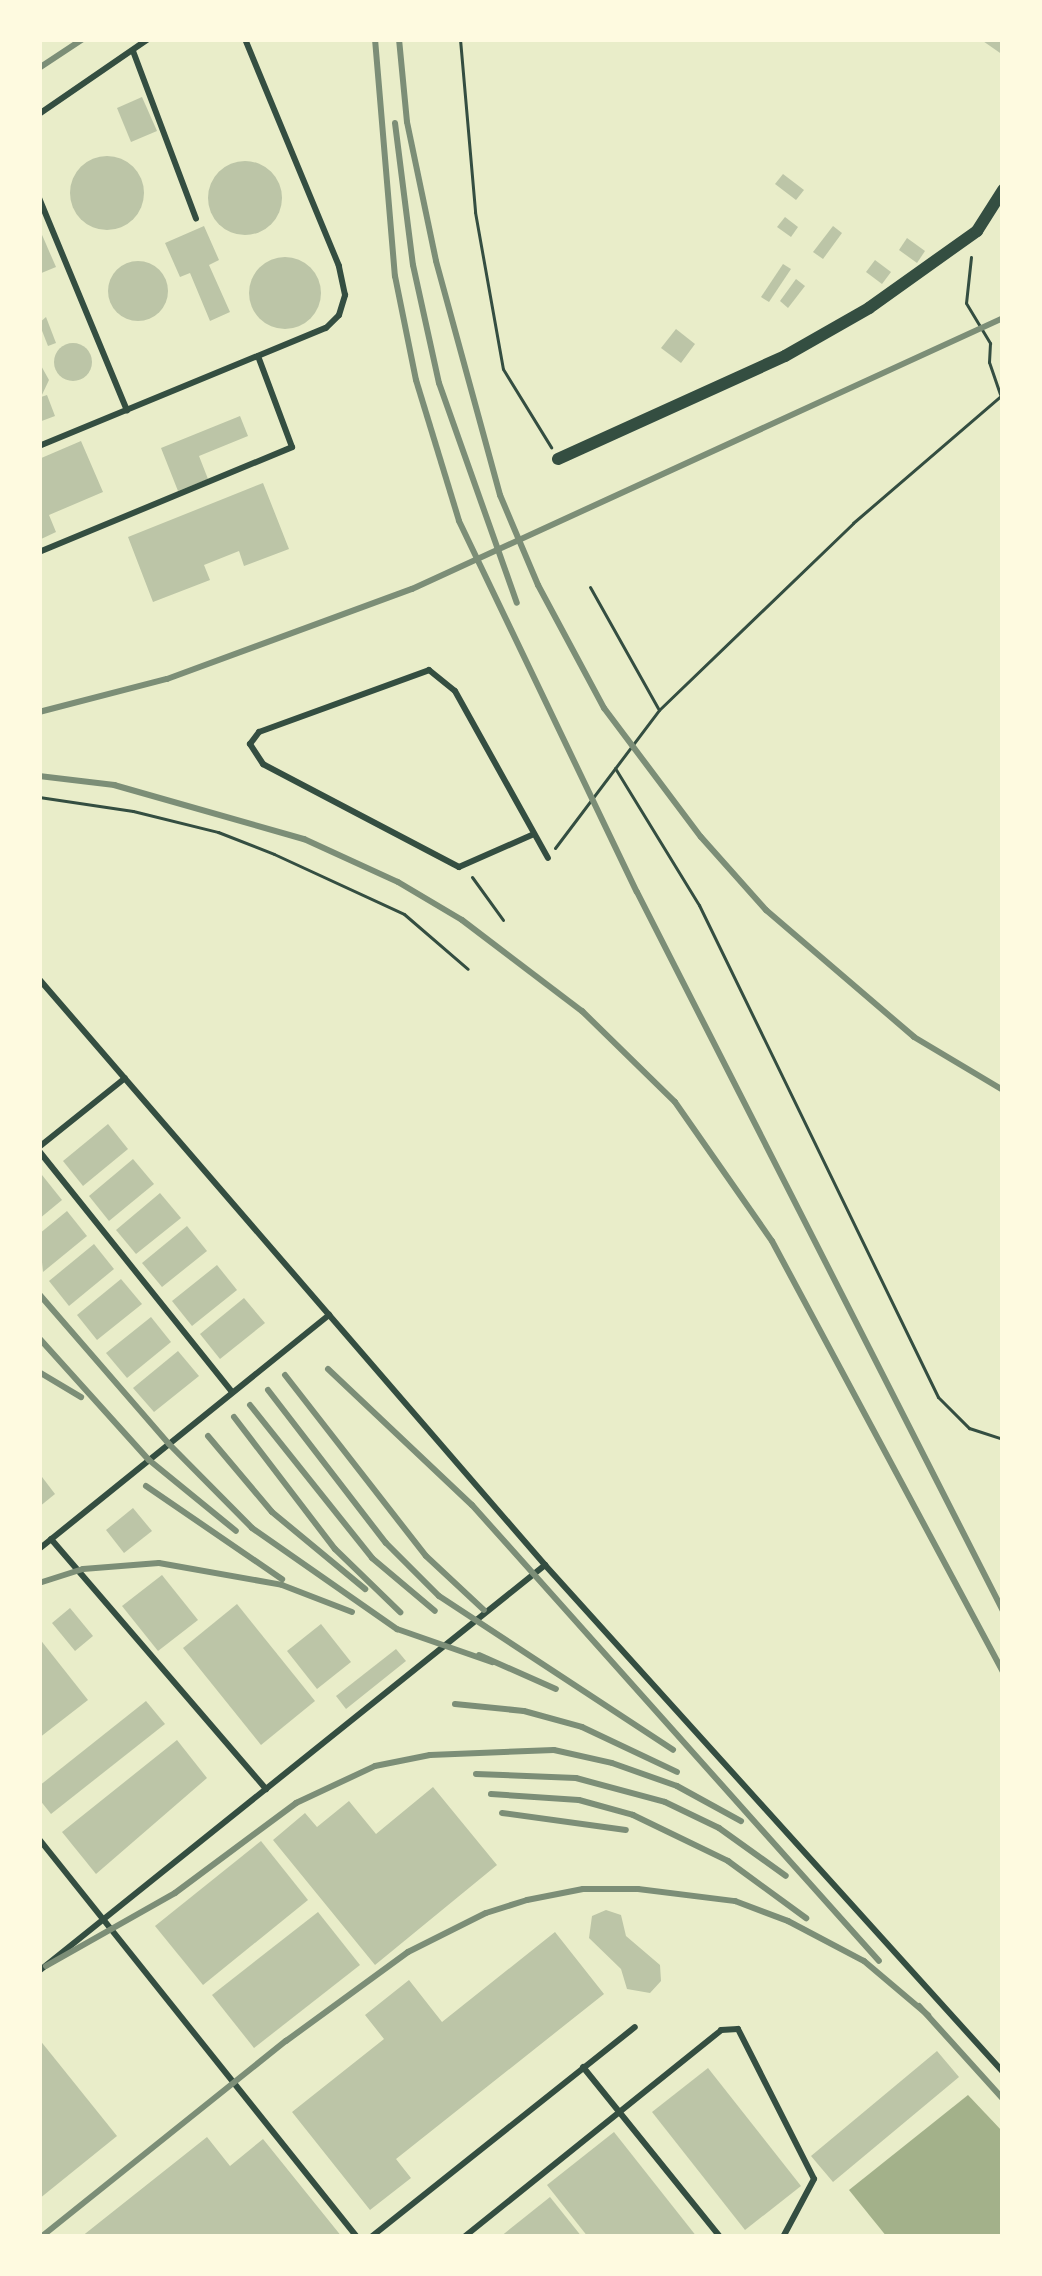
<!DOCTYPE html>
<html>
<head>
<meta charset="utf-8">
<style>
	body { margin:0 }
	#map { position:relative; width:1042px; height:2276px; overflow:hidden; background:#e9edc9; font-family:"Asap Condensed",sans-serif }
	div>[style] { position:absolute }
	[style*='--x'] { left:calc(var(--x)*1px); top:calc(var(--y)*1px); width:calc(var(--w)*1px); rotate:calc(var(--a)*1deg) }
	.water>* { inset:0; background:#a3b18a }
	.building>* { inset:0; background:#bcc5a7 }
	.round { border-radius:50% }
	.path>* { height:3px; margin:-1.5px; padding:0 1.5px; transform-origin:1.5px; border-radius:1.5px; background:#344e41 }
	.service>* { height:6px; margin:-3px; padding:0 3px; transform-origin:3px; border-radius:3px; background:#344e41 }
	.minor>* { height:12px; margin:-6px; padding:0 6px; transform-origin:6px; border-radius:6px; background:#344e41 }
	.rail>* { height:6px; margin:-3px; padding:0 3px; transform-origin:3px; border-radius:3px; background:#7c8e77 }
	span { translate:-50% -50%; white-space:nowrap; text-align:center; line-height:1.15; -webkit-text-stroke:9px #fefae0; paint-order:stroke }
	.frame { position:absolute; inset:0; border:42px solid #fefae0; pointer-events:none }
</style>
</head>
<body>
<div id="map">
	<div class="water">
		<div style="clip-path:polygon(968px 2095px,1003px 2132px,1003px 2237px,887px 2237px,849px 2190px)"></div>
	</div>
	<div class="building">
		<div style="clip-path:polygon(980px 39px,1003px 39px,1003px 55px)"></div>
		<div style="clip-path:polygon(142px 97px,157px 131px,131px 142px,117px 108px)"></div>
		<div class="round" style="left:70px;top:156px;width:74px;height:74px"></div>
		<div class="round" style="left:208px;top:161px;width:74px;height:74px"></div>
		<div style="clip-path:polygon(783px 174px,804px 190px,796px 200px,775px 184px)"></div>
		<div style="clip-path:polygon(785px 217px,798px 227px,791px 237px,777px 227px)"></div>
		<div style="clip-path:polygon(204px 226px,219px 260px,209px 265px,230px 312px,210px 321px,190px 273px,180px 277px,165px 243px)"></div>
		<div style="clip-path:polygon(833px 226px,842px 233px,823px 259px,813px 252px)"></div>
		<div style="clip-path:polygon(39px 228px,56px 267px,39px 274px)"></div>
		<div style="clip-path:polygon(907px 238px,925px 251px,917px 263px,899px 250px)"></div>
		<div class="round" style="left:249px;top:257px;width:72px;height:72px"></div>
		<div style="clip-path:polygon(875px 260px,891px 272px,882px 284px,866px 272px)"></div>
		<div class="round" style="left:108px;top:261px;width:60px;height:60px"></div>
		<div style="clip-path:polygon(783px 264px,791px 269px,769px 302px,761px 297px)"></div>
		<div style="clip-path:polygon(796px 279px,805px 286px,788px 308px,780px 301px)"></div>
		<div style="clip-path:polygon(46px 317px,56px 343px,48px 346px,39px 323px)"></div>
		<div style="clip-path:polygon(676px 329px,695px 344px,681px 363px,661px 348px)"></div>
		<div class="round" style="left:54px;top:343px;width:38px;height:38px"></div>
		<div style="clip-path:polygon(39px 362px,49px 380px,41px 397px,47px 395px,55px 416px,39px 422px)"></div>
		<div style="clip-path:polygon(240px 416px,248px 436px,199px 456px,208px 479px,178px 491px,161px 448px)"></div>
		<div style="clip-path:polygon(81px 441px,103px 492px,49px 515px,56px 532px,39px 540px,39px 459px)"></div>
		<div style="clip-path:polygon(263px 483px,289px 549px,244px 566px,239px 551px,204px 565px,210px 580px,153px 602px,128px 537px)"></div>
		<div style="clip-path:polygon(108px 1124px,128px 1149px,83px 1186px,63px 1161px)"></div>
		<div style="clip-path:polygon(133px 1159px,154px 1184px,109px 1221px,89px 1196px)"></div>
		<div style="clip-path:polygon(42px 1175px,62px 1200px,39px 1219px,39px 1177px)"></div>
		<div style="clip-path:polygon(160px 1193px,181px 1218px,136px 1254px,116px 1230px)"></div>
		<div style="clip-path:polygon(67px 1211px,87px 1236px,43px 1272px,39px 1234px)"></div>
		<div style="clip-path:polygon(187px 1226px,207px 1251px,162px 1287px,142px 1263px)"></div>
		<div style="clip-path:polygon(94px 1244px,114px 1269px,69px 1306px,49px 1281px)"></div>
		<div style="clip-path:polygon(217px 1265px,237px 1290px,192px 1326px,172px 1301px)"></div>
		<div style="clip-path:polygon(121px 1279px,142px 1304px,97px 1340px,77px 1315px)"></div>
		<div style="clip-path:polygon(244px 1298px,265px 1323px,220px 1359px,200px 1334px)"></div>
		<div style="clip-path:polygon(151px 1317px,171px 1342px,127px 1378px,106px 1353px)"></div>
		<div style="clip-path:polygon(178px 1351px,199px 1376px,154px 1412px,133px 1388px)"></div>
		<div style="clip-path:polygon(39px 1473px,55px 1494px,39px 1507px)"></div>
		<div style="clip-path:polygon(133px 1508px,152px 1531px,124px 1553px,106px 1530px)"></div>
		<div style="clip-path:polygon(162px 1575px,198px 1620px,158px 1651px,122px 1606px)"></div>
		<div style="clip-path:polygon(237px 1604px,315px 1701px,261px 1745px,183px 1648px)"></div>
		<div style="clip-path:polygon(70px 1608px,93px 1636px,75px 1651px,52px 1623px)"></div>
		<div style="clip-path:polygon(321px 1624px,351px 1662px,317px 1689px,287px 1651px)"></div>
		<div style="clip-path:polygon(39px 1638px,88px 1700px,39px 1738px)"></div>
		<div style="clip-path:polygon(396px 1649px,406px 1661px,346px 1709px,336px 1696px)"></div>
		<div style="clip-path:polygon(146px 1701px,165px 1724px,51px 1814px,39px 1799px,39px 1786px)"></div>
		<div style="clip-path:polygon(177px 1740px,207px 1778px,96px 1874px,62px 1832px)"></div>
		<div style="clip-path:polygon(433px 1787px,497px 1865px,375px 1965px,273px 1840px,305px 1813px,317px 1827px,349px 1801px,376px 1834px)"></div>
		<div style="clip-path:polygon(261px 1841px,308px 1900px,203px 1985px,155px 1926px)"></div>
		<div style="clip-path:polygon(606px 1910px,621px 1915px,626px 1936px,660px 1965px,661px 1981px,650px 1993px,627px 1989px,621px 1969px,589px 1938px,592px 1916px)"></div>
		<div style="clip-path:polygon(318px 1912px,360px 1965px,254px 2048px,212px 1995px)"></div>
		<div style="clip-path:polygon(555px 1932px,604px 1994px,396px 2159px,411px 2178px,370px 2210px,292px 2112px,384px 2039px,365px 2015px,409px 1980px,442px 2022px)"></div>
		<div style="clip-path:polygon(39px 2039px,117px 2136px,39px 2199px)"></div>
		<div style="clip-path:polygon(937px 2051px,959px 2077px,833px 2182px,811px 2156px)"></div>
		<div style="clip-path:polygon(708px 2068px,801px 2186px,745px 2230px,652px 2112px)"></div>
		<div style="clip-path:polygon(614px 2132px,697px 2237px,588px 2237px,547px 2185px)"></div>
		<div style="clip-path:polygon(207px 2137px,230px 2166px,263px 2139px,342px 2237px,81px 2237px)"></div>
		<div style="clip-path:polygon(550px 2197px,582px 2237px,500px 2237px)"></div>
	</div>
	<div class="path">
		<div style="--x:460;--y:39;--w:174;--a:85"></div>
		<div style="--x:475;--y:212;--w:159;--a:79.9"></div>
		<div style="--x:503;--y:369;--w:92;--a:58.4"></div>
		<div style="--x:971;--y:257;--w:46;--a:96.2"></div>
		<div style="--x:966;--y:303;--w:47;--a:59"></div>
		<div style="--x:990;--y:343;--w:19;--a:93"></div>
		<div style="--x:989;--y:362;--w:34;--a:71"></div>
		<div style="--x:590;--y:587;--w:139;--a:60.7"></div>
		<div style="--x:615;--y:768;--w:161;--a:58.5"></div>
		<div style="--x:699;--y:905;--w:547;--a:64.09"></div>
		<div style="--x:938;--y:1397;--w:44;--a:45"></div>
		<div style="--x:969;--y:1428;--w:36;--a:18"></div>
		<div style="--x:39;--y:797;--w:95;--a:8.5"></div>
		<div style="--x:133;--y:811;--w:88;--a:13.9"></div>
		<div style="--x:218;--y:832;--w:60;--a:21.4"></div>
		<div style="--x:274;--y:854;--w:143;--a:24.8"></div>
		<div style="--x:404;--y:914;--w:84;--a:40.7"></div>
		<div style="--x:555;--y:848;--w:173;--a:-53"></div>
		<div style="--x:659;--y:710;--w:269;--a:-43.9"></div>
		<div style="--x:853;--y:523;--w:198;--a:-40.7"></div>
		<div style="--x:472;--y:877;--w:53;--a:54.2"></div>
	</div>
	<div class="service">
		<div style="--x:133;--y:51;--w:179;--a:69.4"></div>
		<div style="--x:39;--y:114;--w:132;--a:-34.5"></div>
		<div style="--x:39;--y:198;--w:230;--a:67.5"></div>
		<div style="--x:39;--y:446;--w:310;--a:-22.4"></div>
		<div style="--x:326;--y:328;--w:18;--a:-45"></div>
		<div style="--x:339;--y:315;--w:21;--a:-73"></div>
		<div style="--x:345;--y:295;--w:30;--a:-102"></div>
		<div style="--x:339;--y:266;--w:246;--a:-112.5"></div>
		<div style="--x:39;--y:552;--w:274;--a:-22.5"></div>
		<div style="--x:292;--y:447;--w:97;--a:-110.5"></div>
		<div style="--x:534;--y:834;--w:82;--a:156.3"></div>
		<div style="--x:459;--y:867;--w:221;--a:-152.3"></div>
		<div style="--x:263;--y:764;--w:24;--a:-123"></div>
		<div style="--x:250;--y:744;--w:15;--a:-53"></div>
		<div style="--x:259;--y:732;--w:181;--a:-20"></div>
		<div style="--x:429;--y:670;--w:33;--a:39"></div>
		<div style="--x:455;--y:691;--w:191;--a:60.9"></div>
		<div style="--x:39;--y:979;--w:774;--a:49.19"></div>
		<div style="--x:545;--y:1565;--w:683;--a:47.91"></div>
		<div style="--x:39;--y:1147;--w:110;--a:-38.7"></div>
		<div style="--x:39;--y:1151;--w:309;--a:51.3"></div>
		<div style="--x:51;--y:1539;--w:330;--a:49.3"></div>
		<div style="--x:39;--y:1549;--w:373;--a:-38.9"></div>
		<div style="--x:39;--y:1839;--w:509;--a:51.38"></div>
		<div style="--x:39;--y:1971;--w:649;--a:-38.74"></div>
		<div style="--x:583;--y:2067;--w:218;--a:51.1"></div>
		<div style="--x:371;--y:2237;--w:337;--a:-38.5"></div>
		<div style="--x:464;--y:2237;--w:330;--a:-38.8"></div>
		<div style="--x:721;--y:2030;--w:17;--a:-3"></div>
		<div style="--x:738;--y:2029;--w:168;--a:63.1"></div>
		<div style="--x:814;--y:2179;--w:66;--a:118.1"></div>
	</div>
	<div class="minor">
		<div style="--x:558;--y:459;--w:249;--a:-24.4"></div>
		<div style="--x:785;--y:356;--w:97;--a:-29.7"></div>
		<div style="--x:869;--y:308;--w:133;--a:-35.5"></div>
		<div style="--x:977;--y:231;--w:49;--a:-57.6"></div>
	</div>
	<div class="rail">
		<div style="--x:375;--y:39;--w:238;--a:85.2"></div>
		<div style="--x:395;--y:276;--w:106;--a:78.6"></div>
		<div style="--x:416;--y:380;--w:147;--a:73"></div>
		<div style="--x:459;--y:521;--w:411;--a:64.4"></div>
		<div style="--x:637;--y:892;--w:807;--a:63.02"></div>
		<div style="--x:399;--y:39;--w:83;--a:84.5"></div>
		<div style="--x:407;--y:122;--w:142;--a:78.2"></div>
		<div style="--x:436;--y:261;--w:243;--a:74.7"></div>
		<div style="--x:500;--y:495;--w:98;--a:67.1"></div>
		<div style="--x:538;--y:585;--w:140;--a:61.8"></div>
		<div style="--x:604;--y:708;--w:161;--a:53.1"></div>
		<div style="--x:701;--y:837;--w:98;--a:48.3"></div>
		<div style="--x:766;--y:910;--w:195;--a:40.6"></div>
		<div style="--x:914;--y:1037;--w:104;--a:30.8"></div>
		<div style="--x:39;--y:68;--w:53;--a:-33.4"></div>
		<div style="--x:395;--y:123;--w:143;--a:82.8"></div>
		<div style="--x:413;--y:265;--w:121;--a:77.6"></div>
		<div style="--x:439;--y:383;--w:233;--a:70.5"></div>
		<div style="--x:39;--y:712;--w:132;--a:-14.5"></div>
		<div style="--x:167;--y:679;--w:261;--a:-20.2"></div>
		<div style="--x:412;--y:589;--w:650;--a:-24.63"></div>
		<div style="--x:39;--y:776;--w:76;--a:6.8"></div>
		<div style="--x:114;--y:785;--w:198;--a:15.9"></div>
		<div style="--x:304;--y:839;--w:103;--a:24.6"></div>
		<div style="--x:398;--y:882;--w:74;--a:30.7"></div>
		<div style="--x:462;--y:920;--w:151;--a:37.2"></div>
		<div style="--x:582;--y:1011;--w:130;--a:44.4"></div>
		<div style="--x:675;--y:1102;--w:169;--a:55.1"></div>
		<div style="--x:772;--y:1241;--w:489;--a:61.8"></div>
		<div style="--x:39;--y:1294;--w:198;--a:49.1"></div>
		<div style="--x:169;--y:1444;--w:118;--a:45.3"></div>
		<div style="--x:252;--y:1528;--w:177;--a:34.9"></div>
		<div style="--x:397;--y:1629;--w:101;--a:19.2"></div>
		<div style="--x:39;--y:1338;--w:164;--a:48"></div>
		<div style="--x:149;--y:1460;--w:112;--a:39.2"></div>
		<div style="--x:328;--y:1369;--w:198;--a:43.4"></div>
		<div style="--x:472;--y:1505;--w:611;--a:48.25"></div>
		<div style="--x:39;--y:1372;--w:49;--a:30.8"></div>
		<div style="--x:285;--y:1375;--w:229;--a:52.1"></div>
		<div style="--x:426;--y:1556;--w:79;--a:43"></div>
		<div style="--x:268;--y:1390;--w:193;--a:52.4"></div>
		<div style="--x:386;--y:1543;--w:75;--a:45"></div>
		<div style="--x:439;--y:1596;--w:280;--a:33.3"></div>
		<div style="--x:250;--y:1405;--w:196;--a:51.4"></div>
		<div style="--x:372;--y:1558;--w:82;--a:40.1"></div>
		<div style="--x:234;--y:1417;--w:166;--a:52.6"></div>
		<div style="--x:335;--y:1549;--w:91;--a:44.1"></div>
		<div style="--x:208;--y:1436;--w:99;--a:49.9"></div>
		<div style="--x:272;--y:1512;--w:121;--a:39.6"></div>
		<div style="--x:146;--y:1486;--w:165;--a:34.4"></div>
		<div style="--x:39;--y:1583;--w:46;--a:-17.7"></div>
		<div style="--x:83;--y:1569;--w:76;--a:-4.5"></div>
		<div style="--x:159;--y:1563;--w:125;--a:10.1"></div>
		<div style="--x:282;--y:1585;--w:75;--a:21.1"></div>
		<div style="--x:479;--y:1655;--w:84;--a:23.8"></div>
		<div style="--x:455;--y:1704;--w:69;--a:5.8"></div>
		<div style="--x:524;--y:1711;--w:60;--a:15.4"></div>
		<div style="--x:582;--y:1727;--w:105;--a:25.3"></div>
		<div style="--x:476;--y:1774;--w:100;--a:2.3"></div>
		<div style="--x:576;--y:1778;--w:92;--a:15.1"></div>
		<div style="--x:665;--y:1802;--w:60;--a:25.7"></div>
		<div style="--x:719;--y:1828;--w:82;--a:35.6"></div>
		<div style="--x:491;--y:1794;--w:88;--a:3.9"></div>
		<div style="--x:579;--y:1800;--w:56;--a:15.5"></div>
		<div style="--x:633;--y:1815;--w:106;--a:25.8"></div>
		<div style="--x:728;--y:1861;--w:97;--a:36.2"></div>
		<div style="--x:502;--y:1813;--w:125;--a:7.8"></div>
		<div style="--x:46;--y:1966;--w:148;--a:-29.5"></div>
		<div style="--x:175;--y:1893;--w:151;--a:-36.6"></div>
		<div style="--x:296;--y:1803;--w:87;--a:-25.1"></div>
		<div style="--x:375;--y:1766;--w:56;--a:-11.3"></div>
		<div style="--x:430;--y:1755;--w:124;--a:-2.3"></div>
		<div style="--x:554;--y:1750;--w:59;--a:12.6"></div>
		<div style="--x:612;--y:1763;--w:69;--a:19.5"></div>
		<div style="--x:677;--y:1786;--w:73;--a:28.7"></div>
		<div style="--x:919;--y:2006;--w:125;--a:47.9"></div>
		<div style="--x:41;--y:2237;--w:314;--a:-38.7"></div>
		<div style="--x:286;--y:2041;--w:151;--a:-36.1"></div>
		<div style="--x:408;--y:1952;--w:87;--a:-26.6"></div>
		<div style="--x:486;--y:1913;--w:43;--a:-17.6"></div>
		<div style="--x:527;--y:1900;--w:57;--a:-11.1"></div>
		<div style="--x:583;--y:1889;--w:55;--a:0"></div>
		<div style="--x:638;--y:1889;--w:98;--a:7.1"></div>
		<div style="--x:735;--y:1901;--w:57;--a:20.7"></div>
		<div style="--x:788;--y:1921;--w:86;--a:27.8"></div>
		<div style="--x:864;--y:1961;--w:84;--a:40.2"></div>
	</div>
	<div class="frame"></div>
</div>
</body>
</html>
